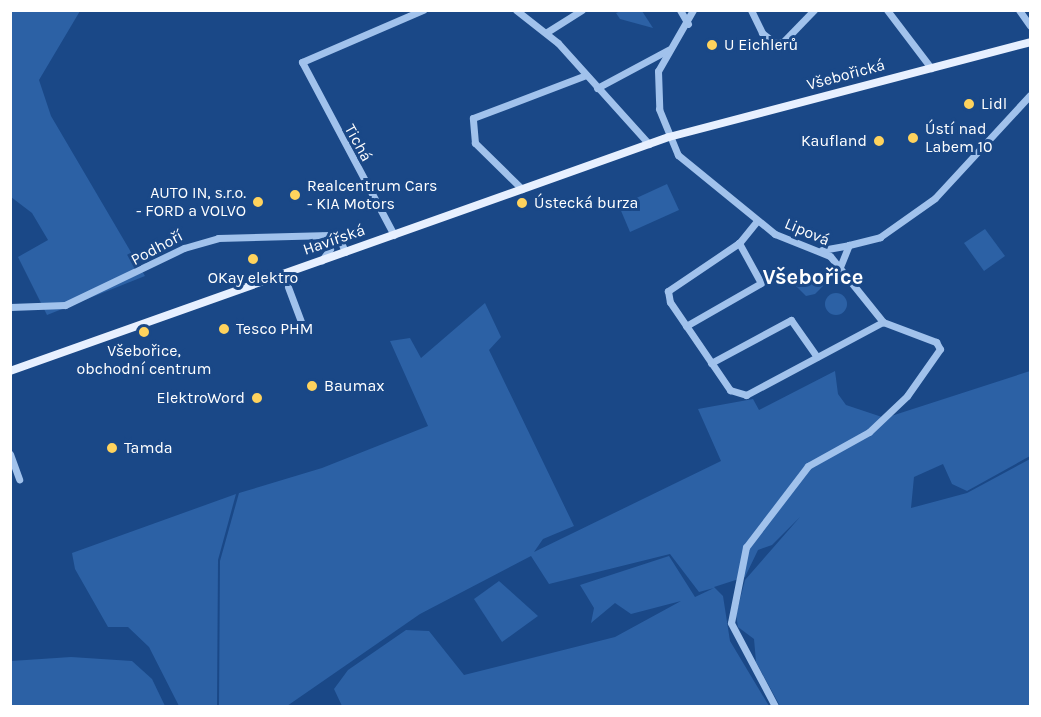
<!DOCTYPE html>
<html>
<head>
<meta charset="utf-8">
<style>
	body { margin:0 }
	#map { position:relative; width:1041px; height:717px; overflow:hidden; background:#1a4887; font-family:Karla,sans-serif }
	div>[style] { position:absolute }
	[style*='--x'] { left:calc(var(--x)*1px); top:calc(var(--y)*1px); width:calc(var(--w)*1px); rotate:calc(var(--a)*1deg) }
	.green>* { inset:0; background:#2c61a5 }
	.round { border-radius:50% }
	.minor>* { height:7px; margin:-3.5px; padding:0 3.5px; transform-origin:3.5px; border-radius:3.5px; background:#a1c2ec }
	.major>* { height:8px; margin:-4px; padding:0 4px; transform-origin:4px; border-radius:4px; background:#e7f0ff }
	.dots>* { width:16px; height:16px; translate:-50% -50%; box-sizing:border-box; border:3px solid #1a4887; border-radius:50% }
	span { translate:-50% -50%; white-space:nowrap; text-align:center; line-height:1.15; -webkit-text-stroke:6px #1a4887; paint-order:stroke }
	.poi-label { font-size:16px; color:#fff }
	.left { translate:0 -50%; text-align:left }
	.right { translate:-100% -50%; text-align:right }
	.street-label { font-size:16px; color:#fff }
	.district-label { font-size:22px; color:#fff; font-weight:700 }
	.frame { position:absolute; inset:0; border:12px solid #fff; pointer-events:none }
</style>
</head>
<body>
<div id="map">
	<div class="green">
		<div style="clip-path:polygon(10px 11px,80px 11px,39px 80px,51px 116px,145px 276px,47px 315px,18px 257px,48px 240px,32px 213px,11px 197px)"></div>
		<div style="clip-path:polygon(621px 11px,642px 11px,653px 28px,620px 19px,616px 13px)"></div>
		<div style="clip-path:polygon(667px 184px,679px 210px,630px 232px,619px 206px)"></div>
		<div style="clip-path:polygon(985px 229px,1005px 256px,984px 271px,964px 243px)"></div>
		<div style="clip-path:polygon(806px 273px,824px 285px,815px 294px,806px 296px,794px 284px)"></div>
		<div class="round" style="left:825px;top:293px;width:22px;height:22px"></div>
		<div style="clip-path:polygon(485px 303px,501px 337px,489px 350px,574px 526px,543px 539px,534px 552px,721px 461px,698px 409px,753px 399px,759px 410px,835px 371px,838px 394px,846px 405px,885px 418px,1030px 371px,1030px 456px,967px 491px,952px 484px,943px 464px,914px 477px,911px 508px,967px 493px,1030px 459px,1030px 706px,780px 706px,756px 662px,754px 639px,738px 627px,736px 615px,745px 580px,800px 517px,772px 545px,758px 550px,745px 577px,714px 587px,723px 596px,730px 641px,769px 706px,342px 706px,334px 689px,348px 670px,406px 630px,429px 631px,464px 675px,615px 637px,681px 601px,631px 614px,615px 603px,591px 623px,594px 608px,580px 585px,669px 556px,695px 597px,714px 588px,699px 592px,670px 554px,549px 584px,531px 556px,420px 614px,287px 706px,219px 706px,220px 561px,239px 493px,322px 468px,428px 426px,390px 341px,410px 338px,421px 358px)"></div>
		<div style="clip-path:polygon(236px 494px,218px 560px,217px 706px,179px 706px,149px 647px,128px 627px,108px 627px,75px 569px,72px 553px)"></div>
		<div style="clip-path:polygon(499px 581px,538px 616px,502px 642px,474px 599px)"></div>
		<div style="clip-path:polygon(71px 657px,132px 661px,152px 679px,165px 706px,11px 706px,11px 661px)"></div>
	</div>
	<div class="minor">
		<div style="--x:516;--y:10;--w:53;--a:38.2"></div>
		<div style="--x:558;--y:43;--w:136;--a:48"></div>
		<div style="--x:680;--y:10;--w:16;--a:60"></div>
		<div style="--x:693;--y:10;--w:70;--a:119.8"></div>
		<div style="--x:658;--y:71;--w:38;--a:88"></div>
		<div style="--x:659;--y:109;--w:50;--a:67.6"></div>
		<div style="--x:678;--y:155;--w:125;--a:39.2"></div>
		<div style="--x:775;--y:234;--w:59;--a:21.8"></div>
		<div style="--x:830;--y:256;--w:85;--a:51.2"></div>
		<div style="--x:883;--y:322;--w:57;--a:20.7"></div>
		<div style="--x:936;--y:342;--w:8;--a:60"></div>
		<div style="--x:940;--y:349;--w:57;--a:125.1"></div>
		<div style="--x:907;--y:396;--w:52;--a:136.5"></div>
		<div style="--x:869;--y:432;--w:70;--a:150.9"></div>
		<div style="--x:808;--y:466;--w:102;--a:127.4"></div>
		<div style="--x:746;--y:547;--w:77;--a:101.2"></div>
		<div style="--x:731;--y:623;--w:94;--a:62.1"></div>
		<div style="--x:751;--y:10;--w:25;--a:64"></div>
		<div style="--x:762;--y:33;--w:16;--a:38"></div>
		<div style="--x:775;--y:43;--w:8;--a:-7"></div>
		<div style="--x:783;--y:42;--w:45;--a:-45.9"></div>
		<div style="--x:887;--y:10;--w:73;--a:52.8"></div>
		<div style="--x:1019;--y:10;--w:19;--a:55"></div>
		<div style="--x:547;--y:32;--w:41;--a:-32.2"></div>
		<div style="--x:597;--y:88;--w:81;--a:-28.2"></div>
		<div style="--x:522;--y:189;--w:66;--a:-135.6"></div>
		<div style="--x:475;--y:143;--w:25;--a:-95"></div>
		<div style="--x:473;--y:118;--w:121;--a:-20.8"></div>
		<div style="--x:757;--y:221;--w:28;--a:129"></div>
		<div style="--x:739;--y:243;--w:86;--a:145.9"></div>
		<div style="--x:668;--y:291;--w:11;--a:80"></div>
		<div style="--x:670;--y:302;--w:107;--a:55.7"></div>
		<div style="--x:730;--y:390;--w:17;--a:17"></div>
		<div style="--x:746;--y:395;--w:155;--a:-28.1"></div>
		<div style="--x:394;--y:235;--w:196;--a:-118"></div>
		<div style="--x:302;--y:62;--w:132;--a:-23.3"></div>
		<div style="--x:322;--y:236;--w:15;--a:58"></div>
		<div style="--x:330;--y:249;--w:14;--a:126"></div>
		<div style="--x:822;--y:250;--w:27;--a:-10"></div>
		<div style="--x:840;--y:267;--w:24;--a:-68"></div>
		<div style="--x:849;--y:245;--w:32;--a:-14"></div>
		<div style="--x:880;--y:237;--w:67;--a:-35.3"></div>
		<div style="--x:935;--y:198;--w:140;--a:-47.3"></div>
		<div style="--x:288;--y:287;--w:43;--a:69.4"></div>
		<div style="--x:10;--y:307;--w:55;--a:-2.1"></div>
		<div style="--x:65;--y:305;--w:132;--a:-25.6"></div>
		<div style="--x:184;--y:248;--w:35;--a:-16"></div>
		<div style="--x:218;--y:238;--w:112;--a:-1.5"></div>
		<div style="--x:330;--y:235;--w:11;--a:27"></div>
		<div style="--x:340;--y:240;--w:13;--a:67"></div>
		<div style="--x:686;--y:326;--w:86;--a:-29.8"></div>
		<div style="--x:761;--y:283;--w:46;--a:-118.8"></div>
		<div style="--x:711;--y:363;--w:91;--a:-28.3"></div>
		<div style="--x:791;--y:320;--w:45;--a:54.9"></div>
		<div style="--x:10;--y:454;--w:27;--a:70"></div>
	</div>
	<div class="major">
		<div style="--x:10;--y:371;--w:699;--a:-19.55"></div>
		<div style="--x:669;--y:137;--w:373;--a:-14.7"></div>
	</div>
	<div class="dots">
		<div style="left:712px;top:45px;background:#ffd35d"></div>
		<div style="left:969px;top:104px;background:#ffd35d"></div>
		<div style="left:913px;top:138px;background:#ffd35d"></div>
		<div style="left:879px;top:141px;background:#ffd35d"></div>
		<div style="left:295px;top:195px;background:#ffd35d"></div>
		<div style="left:258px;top:202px;background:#ffd35d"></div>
		<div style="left:522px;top:203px;background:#ffd35d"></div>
		<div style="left:253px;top:259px;background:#ffd35d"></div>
		<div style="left:224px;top:329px;background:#ffd35d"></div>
		<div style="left:144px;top:332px;background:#ffd35d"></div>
		<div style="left:312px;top:386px;background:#ffd35d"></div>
		<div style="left:257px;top:398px;background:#ffd35d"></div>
		<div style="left:112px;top:448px;background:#ffd35d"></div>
	</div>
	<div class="poi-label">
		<span class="left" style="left:724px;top:45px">U Eichlerů</span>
		<span class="left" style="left:981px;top:104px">Lidl</span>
		<span class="left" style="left:925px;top:138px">Ústí nad<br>Labem 10</span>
		<span class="right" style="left:867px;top:141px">Kaufland</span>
		<span class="left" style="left:307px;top:195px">Realcentrum Cars<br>- KIA Motors</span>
		<span class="right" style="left:246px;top:202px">AUTO IN, s.r.o.<br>- FORD a VOLVO</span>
		<span class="left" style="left:534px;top:203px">Ústecká burza</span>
		<span style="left:253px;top:278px">OKay elektro</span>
		<span class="left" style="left:236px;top:329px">Tesco PHM</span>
		<span style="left:144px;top:360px">Všebořice,<br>obchodní centrum</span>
		<span class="left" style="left:324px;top:386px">Baumax</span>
		<span class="right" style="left:245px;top:398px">ElektroWord</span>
		<span class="left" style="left:124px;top:448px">Tamda</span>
	</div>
	<div class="street-label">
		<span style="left:846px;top:75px;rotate:-15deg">Všebořická</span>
		<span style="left:358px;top:143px;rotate:61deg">Tichá</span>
		<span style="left:807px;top:232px;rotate:23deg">Lipová</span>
		<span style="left:334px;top:240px;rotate:-19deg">Havířská</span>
		<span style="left:157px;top:248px;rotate:-28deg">Podhoří</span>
	</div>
	<div class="district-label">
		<span style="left:813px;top:278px">Všebořice</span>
	</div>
	<div class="frame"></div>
</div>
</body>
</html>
